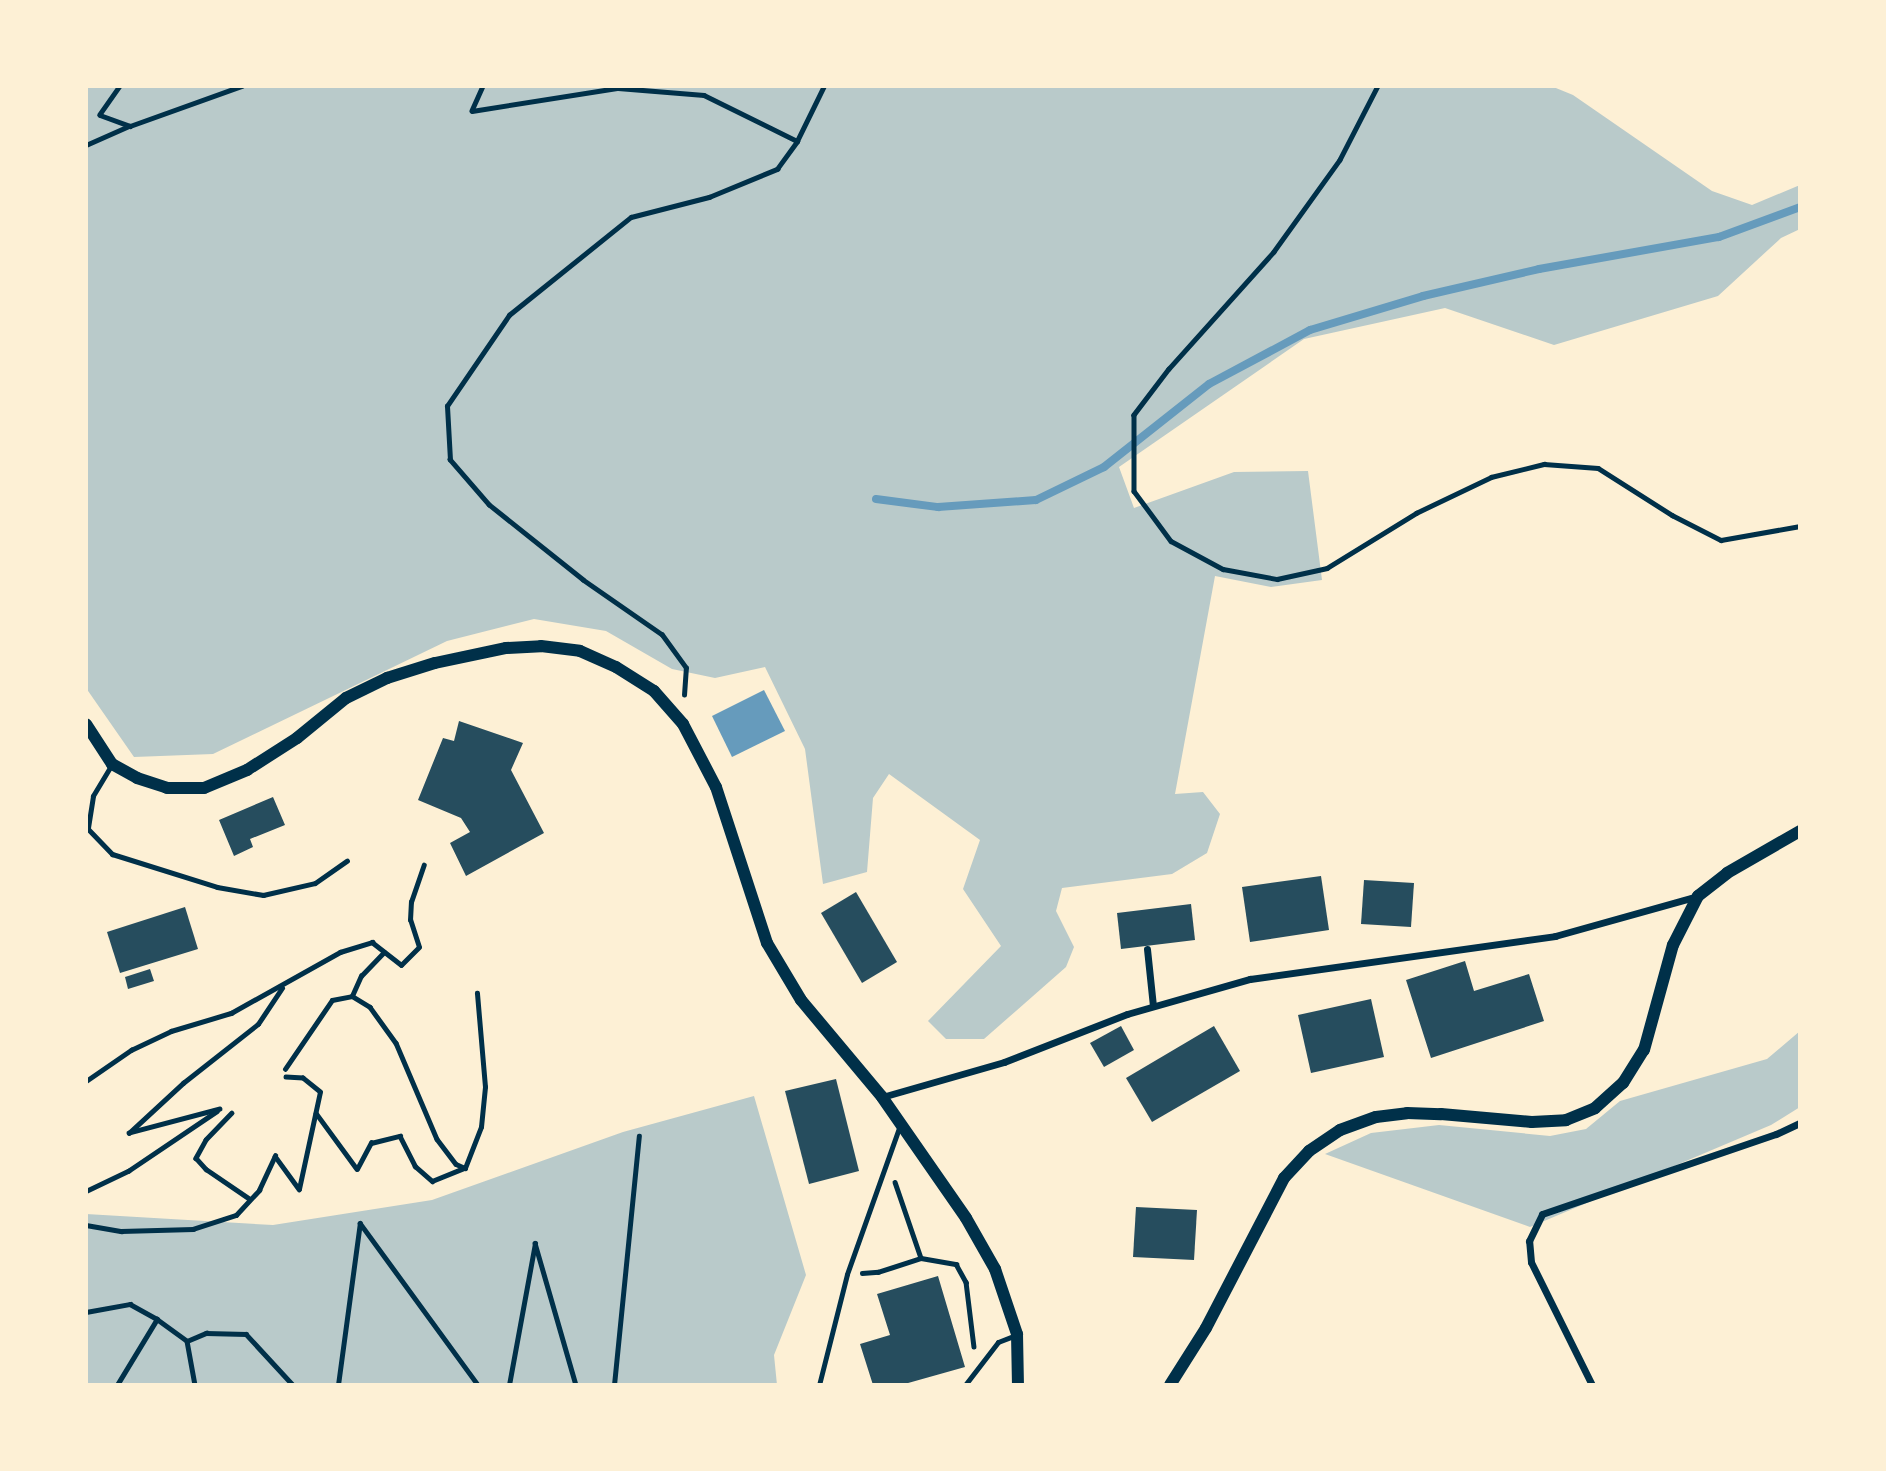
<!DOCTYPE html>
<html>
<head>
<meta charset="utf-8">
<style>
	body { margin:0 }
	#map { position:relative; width:1886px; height:1471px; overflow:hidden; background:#fdf0d5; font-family:"Golos Text",sans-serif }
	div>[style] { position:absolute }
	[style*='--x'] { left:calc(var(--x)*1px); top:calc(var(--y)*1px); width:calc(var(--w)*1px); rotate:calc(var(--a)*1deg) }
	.green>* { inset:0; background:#b9caca }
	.water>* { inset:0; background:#669bbc }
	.stream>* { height:8px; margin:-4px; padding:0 4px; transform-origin:4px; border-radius:4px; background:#669bbc }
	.building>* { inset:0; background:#264d5e }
	.path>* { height:4.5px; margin:-2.25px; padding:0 2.25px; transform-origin:2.25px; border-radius:2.25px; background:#003049 }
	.service>* { height:5px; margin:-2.5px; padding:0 2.5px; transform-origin:2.5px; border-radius:2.5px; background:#003049 }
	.minor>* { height:7px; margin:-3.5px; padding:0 3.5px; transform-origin:3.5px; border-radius:3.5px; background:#003049 }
	.tertiary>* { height:12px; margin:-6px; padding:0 6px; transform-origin:6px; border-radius:6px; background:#003049 }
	span { translate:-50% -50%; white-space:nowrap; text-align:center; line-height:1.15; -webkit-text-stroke:5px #fdf0d5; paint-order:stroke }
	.frame { position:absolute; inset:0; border:88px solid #fdf0d5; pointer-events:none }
</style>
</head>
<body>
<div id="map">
	<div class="green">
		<div style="clip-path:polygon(86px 86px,1551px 86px,1573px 95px,1712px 191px,1752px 205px,1800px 185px,1800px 229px,1781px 238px,1718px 296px,1554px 345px,1445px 308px,1304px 339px,1119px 467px,1134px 508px,1234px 472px,1308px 471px,1322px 580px,1271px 587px,1215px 576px,1175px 794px,1203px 792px,1220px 814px,1207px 853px,1172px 874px,1062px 888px,1056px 911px,1074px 947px,1066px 967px,984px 1039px,946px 1039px,928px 1021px,1001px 946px,963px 889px,980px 840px,889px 774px,873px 798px,867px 872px,823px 884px,805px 749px,765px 667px,715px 678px,672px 669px,606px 631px,534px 619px,447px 641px,213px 754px,134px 757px,86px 688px)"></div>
		<div style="clip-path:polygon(1800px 1031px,1800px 1107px,1771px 1125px,1530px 1227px,1325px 1154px,1371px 1133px,1439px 1125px,1550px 1136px,1586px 1129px,1620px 1101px,1767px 1059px)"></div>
		<div style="clip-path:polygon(754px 1096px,806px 1275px,774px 1355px,777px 1385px,86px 1385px,86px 1214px,273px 1225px,432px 1200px,623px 1132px)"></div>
	</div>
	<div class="water">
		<div style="clip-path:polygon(764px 690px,785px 731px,732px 757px,712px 716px)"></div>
	</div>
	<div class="stream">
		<div style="--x:876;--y:499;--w:63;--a:7.4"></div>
		<div style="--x:938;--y:507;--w:98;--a:-4.1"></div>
		<div style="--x:1036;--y:500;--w:76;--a:-25.9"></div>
		<div style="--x:1104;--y:467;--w:134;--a:-38.3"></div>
		<div style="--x:1209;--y:384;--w:115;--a:-28.1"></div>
		<div style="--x:1310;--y:330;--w:118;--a:-16.7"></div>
		<div style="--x:1423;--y:296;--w:119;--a:-13.1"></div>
		<div style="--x:1539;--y:269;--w:183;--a:-10.1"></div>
		<div style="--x:1719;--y:237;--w:86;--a:-20.3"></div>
	</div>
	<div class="building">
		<div style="clip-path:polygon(459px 721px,523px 743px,511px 770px,544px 833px,466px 876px,450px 843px,470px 832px,461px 818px,418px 800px,443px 738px,454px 741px)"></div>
		<div style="clip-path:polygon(273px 797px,285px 825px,250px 839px,253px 847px,234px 856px,219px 820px)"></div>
		<div style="clip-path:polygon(1321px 876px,1329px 930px,1250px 942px,1242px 887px)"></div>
		<div style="clip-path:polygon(1364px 880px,1414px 883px,1411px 927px,1361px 924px)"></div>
		<div style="clip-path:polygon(856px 892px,897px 962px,862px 983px,821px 913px)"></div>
		<div style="clip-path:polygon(1191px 904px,1195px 940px,1121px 949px,1117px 913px)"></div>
		<div style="clip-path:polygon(185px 907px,198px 949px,120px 973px,107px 932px)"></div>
		<div style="clip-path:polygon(1465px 961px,1474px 991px,1529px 974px,1544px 1021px,1431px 1058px,1406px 980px)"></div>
		<div style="clip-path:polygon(150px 969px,154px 981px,128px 989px,125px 977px)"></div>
		<div style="clip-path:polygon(1371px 999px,1384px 1057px,1311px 1073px,1298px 1015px)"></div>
		<div style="clip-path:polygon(1121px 1026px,1134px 1050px,1104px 1067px,1090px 1043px)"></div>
		<div style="clip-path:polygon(1214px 1026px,1240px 1071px,1152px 1122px,1126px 1078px)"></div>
		<div style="clip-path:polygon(836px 1079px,859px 1171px,809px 1184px,785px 1091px)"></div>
		<div style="clip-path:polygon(1136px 1207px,1197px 1210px,1194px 1260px,1133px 1257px)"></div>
		<div style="clip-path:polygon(938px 1276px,965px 1367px,901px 1385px,873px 1385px,860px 1344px,890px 1335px,877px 1294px)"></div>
	</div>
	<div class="path">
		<div style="--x:120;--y:86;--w:35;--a:125"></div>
		<div style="--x:100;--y:115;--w:32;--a:20"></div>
		<div style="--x:130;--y:126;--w:119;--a:-19.7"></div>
		<div style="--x:483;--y:86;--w:27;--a:114"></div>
		<div style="--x:472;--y:111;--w:148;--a:-9"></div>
		<div style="--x:618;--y:88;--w:86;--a:4.7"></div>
		<div style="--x:704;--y:95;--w:104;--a:26.3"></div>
		<div style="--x:1378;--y:86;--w:83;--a:117.2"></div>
		<div style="--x:1340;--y:160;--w:113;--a:125.7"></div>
		<div style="--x:1274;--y:252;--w:157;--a:131.9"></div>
		<div style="--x:1169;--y:369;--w:58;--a:127.3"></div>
		<div style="--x:1134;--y:415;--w:76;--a:90"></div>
		<div style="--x:1134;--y:491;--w:62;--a:53.5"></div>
		<div style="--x:1171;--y:541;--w:59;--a:28.3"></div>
		<div style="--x:1223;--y:569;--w:55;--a:10.5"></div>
		<div style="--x:1277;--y:579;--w:51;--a:-12.4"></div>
		<div style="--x:1327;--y:568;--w:105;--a:-31.7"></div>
		<div style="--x:1416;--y:513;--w:83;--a:-25.6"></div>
		<div style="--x:1491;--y:477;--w:55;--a:-13.8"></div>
		<div style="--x:1544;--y:464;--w:54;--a:4.2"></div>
		<div style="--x:1598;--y:468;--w:88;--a:32.4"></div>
		<div style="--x:1672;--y:515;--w:55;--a:27"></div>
		<div style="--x:1721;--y:540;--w:80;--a:-10"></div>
		<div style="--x:86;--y:145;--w:47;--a:-23.8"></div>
		<div style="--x:684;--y:695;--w:27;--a:-86"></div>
		<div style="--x:686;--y:668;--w:41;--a:-126"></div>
		<div style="--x:662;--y:635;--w:96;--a:-145.2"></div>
		<div style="--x:583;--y:580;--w:120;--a:-141.4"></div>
		<div style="--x:489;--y:505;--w:60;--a:-130.9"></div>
		<div style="--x:450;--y:460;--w:54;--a:-93.2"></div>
		<div style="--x:447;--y:406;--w:110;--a:-55.7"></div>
		<div style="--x:509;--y:315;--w:156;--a:-38.8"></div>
		<div style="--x:631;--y:217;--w:81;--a:-14.4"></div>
		<div style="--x:709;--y:197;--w:74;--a:-22.4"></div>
		<div style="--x:777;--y:169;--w:34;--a:-54"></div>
		<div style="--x:797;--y:141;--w:61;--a:-63.9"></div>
		<div style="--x:352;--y:996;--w:22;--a:-66"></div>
		<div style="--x:361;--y:976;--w:33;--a:-46"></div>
		<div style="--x:285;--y:1069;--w:83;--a:-55.7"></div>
		<div style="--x:332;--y:1000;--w:20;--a:-11"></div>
		<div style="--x:352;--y:996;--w:21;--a:31"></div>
		<div style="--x:370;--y:1007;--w:44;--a:54.2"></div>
		<div style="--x:396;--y:1043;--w:104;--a:66.9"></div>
		<div style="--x:437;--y:1139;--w:31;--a:53"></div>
		<div style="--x:456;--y:1164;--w:10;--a:24"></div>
		<div style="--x:465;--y:1168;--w:44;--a:-68.7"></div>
		<div style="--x:481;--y:1127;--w:40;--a:-84.3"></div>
		<div style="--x:485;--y:1087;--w:94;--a:-94.9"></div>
		<div style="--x:86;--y:1081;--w:55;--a:-34.6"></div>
		<div style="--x:131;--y:1050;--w:44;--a:-25.4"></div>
		<div style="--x:171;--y:1031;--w:63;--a:-16.7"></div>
		<div style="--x:231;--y:1013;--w:125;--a:-29.2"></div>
		<div style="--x:340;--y:952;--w:34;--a:-17"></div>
		<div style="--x:372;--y:942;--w:37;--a:38"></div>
		<div style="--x:401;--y:965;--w:25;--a:-45"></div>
		<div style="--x:419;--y:947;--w:28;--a:-108"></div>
		<div style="--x:410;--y:920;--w:18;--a:-87"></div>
		<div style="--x:411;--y:902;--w:39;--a:-71"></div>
		<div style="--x:220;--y:1109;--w:94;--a:165.2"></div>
		<div style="--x:129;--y:1133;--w:74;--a:-42.8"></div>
		<div style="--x:183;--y:1083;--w:95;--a:-38.2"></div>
		<div style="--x:258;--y:1024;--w:43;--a:-56.3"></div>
		<div style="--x:232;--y:1113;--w:37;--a:134"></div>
		<div style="--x:206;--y:1140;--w:21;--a:119"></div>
		<div style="--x:196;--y:1158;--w:15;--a:48"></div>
		<div style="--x:206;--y:1169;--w:53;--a:34.3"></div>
		<div style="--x:316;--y:1113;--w:69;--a:53.8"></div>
		<div style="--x:357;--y:1169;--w:30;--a:-62"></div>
		<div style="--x:371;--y:1143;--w:30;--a:-14"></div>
		<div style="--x:400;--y:1136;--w:34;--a:63"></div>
		<div style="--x:415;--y:1166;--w:23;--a:41"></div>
		<div style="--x:432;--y:1181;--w:35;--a:-22"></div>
		<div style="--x:895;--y:1182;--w:80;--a:71.1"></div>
		<div style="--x:86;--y:1191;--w:47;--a:-25.5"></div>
		<div style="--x:128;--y:1171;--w:107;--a:-34"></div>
		<div style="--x:86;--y:1225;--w:36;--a:10"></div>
		<div style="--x:121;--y:1231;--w:72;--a:-1.6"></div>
		<div style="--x:193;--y:1229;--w:45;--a:-18"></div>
		<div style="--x:236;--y:1215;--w:34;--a:-47"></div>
		<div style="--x:259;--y:1190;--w:38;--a:-65"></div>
		<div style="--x:275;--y:1156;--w:41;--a:54"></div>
		<div style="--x:299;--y:1189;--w:99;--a:-77.8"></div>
		<div style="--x:320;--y:1092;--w:22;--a:-141"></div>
		<div style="--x:303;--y:1078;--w:17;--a:-177"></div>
		<div style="--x:862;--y:1273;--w:16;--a:-4"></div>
		<div style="--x:878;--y:1272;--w:45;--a:-18"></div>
		<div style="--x:921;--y:1258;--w:36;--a:10"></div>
		<div style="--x:956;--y:1264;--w:21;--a:61"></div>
		<div style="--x:966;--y:1282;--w:65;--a:83"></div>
		<div style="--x:86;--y:1312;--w:45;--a:-10.3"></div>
		<div style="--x:130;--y:1304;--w:31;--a:29"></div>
		<div style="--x:157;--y:1319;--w:37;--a:36"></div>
		<div style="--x:187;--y:1341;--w:45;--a:79.7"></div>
		<div style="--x:187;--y:1341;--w:21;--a:-23"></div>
		<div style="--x:206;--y:1333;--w:40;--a:1.4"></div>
		<div style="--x:246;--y:1334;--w:69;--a:47.3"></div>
		<div style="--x:117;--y:1385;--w:77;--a:-58.8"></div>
		<div style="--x:338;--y:1385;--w:163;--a:-82.3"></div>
		<div style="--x:360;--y:1223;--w:200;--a:53.9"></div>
		<div style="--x:509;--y:1385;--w:144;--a:-79.6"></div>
		<div style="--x:535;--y:1243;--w:148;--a:73.9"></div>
		<div style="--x:614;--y:1385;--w:250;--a:-84.3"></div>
	</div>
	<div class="service">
		<div style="--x:112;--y:764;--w:37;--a:121"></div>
		<div style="--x:93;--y:796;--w:33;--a:99"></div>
		<div style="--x:88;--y:829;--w:35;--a:46"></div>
		<div style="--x:112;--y:854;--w:110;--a:17.4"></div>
		<div style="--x:217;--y:887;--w:47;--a:9.9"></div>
		<div style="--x:263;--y:895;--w:53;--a:-13"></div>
		<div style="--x:315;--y:883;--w:39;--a:-35"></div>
		<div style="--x:819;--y:1385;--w:114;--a:-75.8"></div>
		<div style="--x:847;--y:1274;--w:158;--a:-70.4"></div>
		<div style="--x:965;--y:1385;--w:54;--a:-52.5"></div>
		<div style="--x:998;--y:1342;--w:19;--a:-21"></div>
	</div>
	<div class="minor">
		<div style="--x:1147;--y:949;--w:57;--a:84"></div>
		<div style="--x:882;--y:1097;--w:127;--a:-16"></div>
		<div style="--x:1004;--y:1062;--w:132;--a:-21.3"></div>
		<div style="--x:1127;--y:1014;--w:128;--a:-15.9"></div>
		<div style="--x:1250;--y:979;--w:308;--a:-8"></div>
		<div style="--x:1555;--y:936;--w:148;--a:-15.6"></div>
		<div style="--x:1592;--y:1385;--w:137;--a:-116.4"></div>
		<div style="--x:1531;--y:1262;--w:21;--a:-95"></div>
		<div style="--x:1529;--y:1241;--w:30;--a:-64"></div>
		<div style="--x:1542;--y:1214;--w:247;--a:-18.9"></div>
		<div style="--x:1776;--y:1134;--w:26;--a:-25"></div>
	</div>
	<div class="tertiary">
		<div style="--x:86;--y:724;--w:48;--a:57"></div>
		<div style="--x:112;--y:764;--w:29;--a:29"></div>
		<div style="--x:137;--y:778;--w:32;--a:18"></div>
		<div style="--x:167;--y:788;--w:37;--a:0"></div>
		<div style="--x:204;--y:788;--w:47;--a:-22.7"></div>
		<div style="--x:247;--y:770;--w:59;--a:-32.6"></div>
		<div style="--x:297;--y:738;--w:63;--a:-39.2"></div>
		<div style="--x:346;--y:698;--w:46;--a:-26"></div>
		<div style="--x:387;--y:678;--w:50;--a:-17.4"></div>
		<div style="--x:435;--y:663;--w:73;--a:-11.9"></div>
		<div style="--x:506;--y:648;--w:35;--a:-3"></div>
		<div style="--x:541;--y:646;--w:39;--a:7"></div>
		<div style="--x:580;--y:651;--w:39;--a:24"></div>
		<div style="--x:616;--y:667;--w:45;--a:32.3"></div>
		<div style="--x:654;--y:691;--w:44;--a:48.7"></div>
		<div style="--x:683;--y:724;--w:71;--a:62.4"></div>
		<div style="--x:716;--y:787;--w:164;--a:71.9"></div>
		<div style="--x:767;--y:943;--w:66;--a:59.2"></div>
		<div style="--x:801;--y:1000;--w:126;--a:50.1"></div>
		<div style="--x:882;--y:1097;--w:147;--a:55.2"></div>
		<div style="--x:966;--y:1218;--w:59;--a:60.4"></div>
		<div style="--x:995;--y:1269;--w:69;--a:71.3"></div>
		<div style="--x:1017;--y:1334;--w:51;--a:88.9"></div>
		<div style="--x:1170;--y:1385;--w:67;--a:-57.7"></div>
		<div style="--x:1206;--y:1328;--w:169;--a:-62.5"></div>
		<div style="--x:1284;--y:1178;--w:37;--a:-47"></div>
		<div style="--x:1309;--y:1151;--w:37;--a:-34"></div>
		<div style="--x:1340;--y:1130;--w:38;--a:-20"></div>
		<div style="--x:1376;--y:1117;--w:31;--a:-7"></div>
		<div style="--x:1407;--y:1113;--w:34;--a:2"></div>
		<div style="--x:1441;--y:1114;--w:91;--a:5"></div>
		<div style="--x:1532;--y:1122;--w:34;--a:-3"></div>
		<div style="--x:1566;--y:1120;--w:31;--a:-22"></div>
		<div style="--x:1595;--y:1108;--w:38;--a:-42"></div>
		<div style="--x:1623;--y:1083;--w:39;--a:-58"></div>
		<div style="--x:1644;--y:1050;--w:109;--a:-74.6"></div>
		<div style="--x:1673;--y:945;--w:55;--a:-63"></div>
		<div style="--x:1698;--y:896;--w:37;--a:-38"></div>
		<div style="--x:1727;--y:873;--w:84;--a:-29.9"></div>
	</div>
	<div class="frame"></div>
</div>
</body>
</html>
